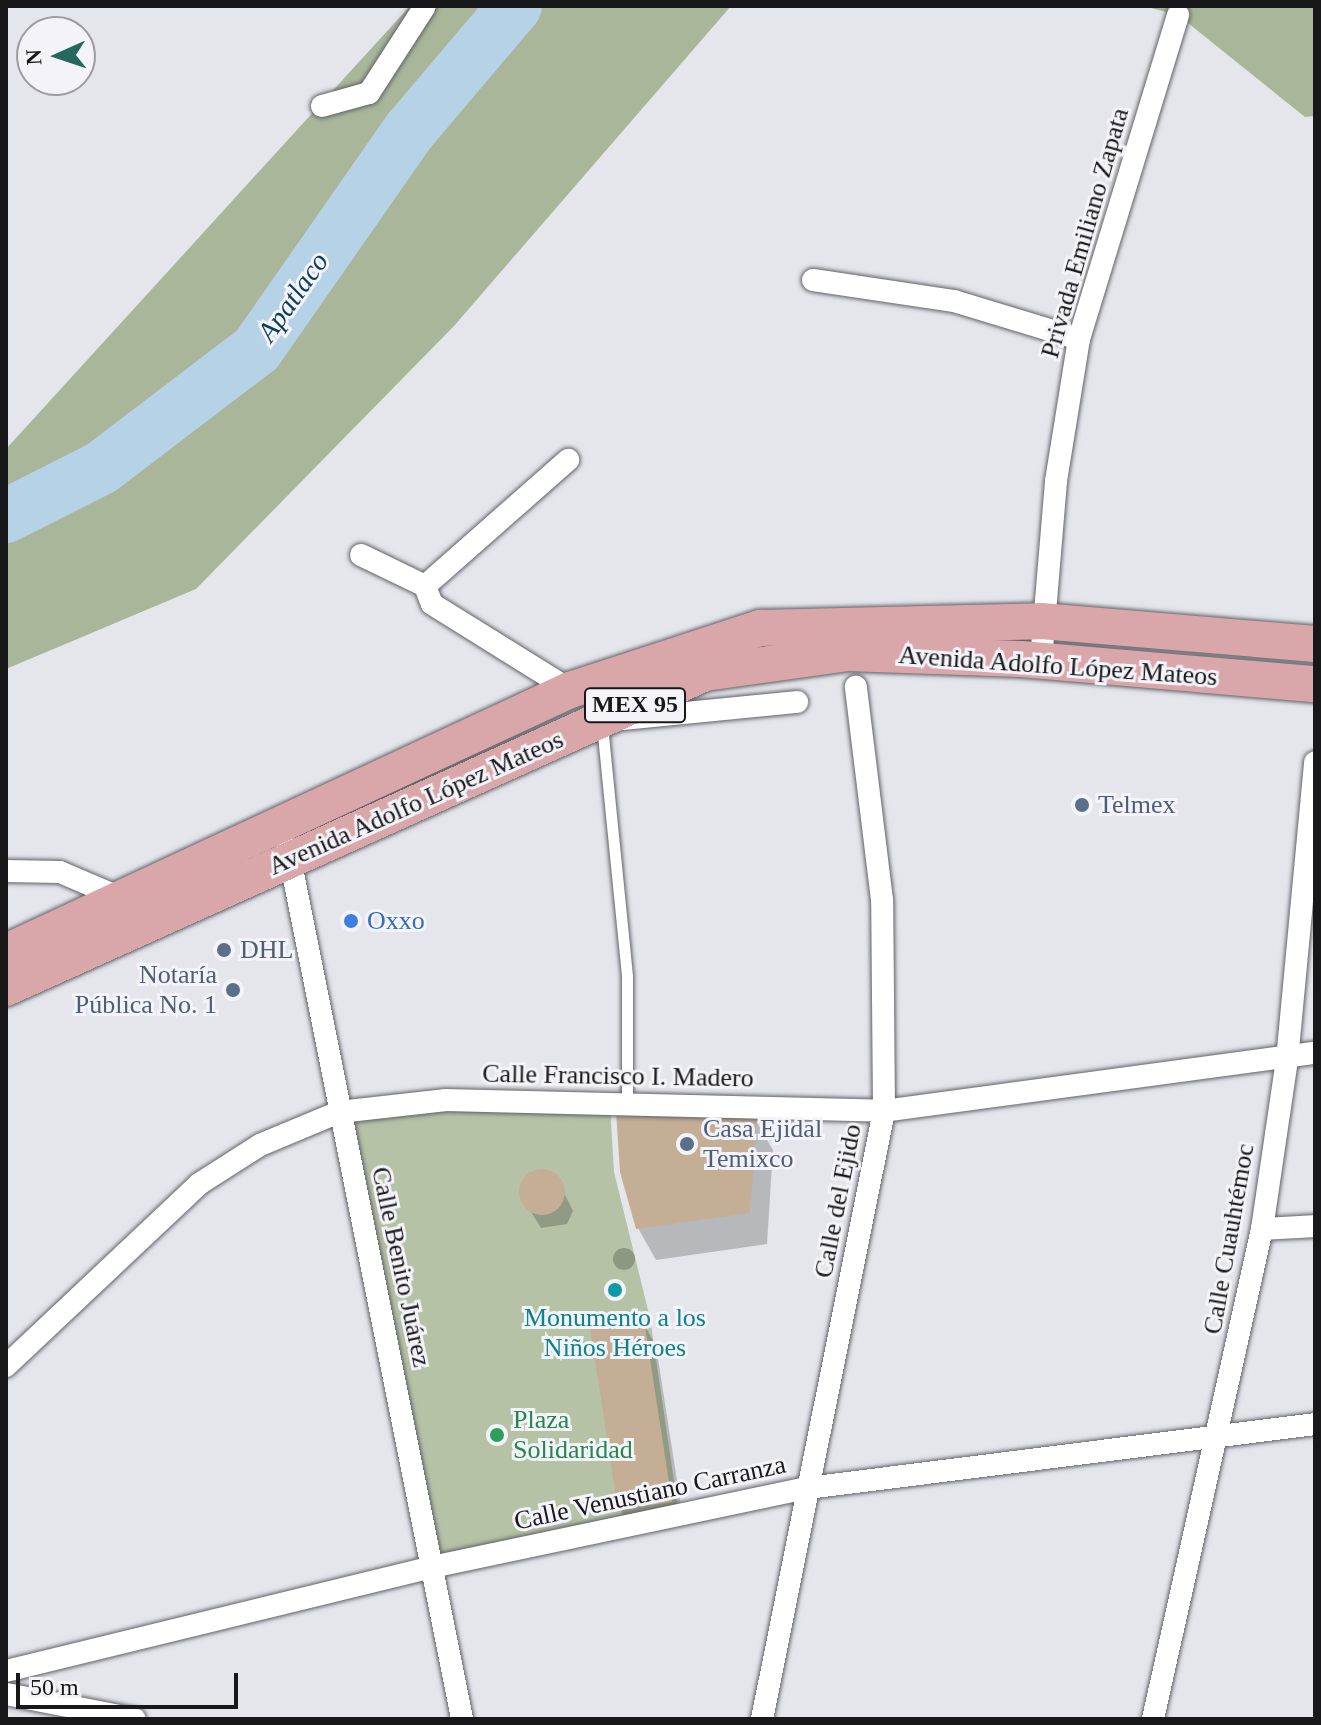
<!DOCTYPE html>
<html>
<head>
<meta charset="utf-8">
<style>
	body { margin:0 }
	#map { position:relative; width:1321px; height:1725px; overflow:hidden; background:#e5e6ec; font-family:"Times New Roman",serif }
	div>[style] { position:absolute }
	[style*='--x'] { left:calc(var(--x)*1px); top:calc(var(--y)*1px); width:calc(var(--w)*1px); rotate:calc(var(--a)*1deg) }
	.green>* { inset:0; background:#b6c2a6 }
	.forest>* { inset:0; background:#a9b699 }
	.shadow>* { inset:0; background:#0003 }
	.river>* { height:54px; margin:-27px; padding:0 27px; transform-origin:27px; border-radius:27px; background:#b6d2e7 }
	.building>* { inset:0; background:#c4af96 }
	.round { border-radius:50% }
	.roads { filter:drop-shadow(0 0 2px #616267) drop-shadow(0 0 2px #616267) }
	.lane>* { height:11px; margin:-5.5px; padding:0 5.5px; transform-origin:5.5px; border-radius:5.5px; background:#fff }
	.street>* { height:22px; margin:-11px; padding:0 11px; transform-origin:11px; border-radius:11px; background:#fff }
	.primary>* { height:36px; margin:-18px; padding:0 18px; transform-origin:18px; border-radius:18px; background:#d9a7aa }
	.trees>* { width:22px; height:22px; margin:-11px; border-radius:50%; background:#8d9781 }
	.dots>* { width:22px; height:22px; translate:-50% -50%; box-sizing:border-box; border:4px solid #f3f3f9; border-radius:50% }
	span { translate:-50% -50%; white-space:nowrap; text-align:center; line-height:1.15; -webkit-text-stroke:6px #f3f3f9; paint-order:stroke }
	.shield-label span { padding:2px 6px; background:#f3f3f9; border:2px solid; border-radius:6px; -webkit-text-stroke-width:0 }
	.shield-label { font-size:24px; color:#18181a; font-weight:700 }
	.street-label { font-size:26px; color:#18181a }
	.service-label { font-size:26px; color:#4e5e75 }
	.left { translate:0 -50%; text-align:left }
	.right { translate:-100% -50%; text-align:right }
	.shop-label { font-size:26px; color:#366cbe }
	.culture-label { font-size:26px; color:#0d838f }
	.leisure-label { font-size:26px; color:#27864d }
	.water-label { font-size:28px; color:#0a3d5a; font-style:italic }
	.frame { position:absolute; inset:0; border:8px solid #18181a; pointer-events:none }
	.north { position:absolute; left:16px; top:16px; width:80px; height:80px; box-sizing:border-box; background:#f3f3f9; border:2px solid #9b9ba0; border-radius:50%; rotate:267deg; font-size:22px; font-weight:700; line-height:32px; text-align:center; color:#18181a }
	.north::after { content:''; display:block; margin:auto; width:28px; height:36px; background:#24695c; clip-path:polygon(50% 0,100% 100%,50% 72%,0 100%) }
	.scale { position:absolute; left:16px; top:1673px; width:222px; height:36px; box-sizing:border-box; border:4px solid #18181a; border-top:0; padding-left:10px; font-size:24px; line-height:28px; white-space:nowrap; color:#18181a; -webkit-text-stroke:6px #f3f3f9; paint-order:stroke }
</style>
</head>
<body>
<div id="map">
	<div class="green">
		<div style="clip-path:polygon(610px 1104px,614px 1172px,650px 1318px,679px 1515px,432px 1567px,339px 1112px)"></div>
	</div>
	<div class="forest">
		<div style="clip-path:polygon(410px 6px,731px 6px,454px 326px,196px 589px,6px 669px,6px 449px)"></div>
		<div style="clip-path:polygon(1143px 6px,1315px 6px,1315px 116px,1305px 117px,1178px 15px)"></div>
	</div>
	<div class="shadow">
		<div style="clip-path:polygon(755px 1119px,773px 1150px,767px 1244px,656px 1260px,638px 1228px)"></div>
		<div style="clip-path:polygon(541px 1171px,554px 1175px,563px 1191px,573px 1211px,567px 1224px,541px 1228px,520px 1194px,524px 1181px)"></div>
		<div style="clip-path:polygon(643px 1322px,656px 1346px,684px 1525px,633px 1533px,620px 1509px)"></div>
	</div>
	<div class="river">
		<div style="--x:6;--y:516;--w:106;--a:-26.8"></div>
		<div style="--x:101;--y:468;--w:196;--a:-37.3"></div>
		<div style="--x:257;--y:349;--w:267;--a:-55.1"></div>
		<div style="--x:410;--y:130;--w:162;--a:-49.7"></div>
	</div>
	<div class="building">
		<div style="clip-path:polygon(616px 1111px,757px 1117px,750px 1213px,636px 1229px,620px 1172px)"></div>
		<div class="round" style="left:519px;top:1169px;width:46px;height:46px"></div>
		<div style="clip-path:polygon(644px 1320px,672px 1502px,618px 1510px,590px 1328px)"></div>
	</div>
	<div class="roads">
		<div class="lane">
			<div style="--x:602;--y:725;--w:253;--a:84.3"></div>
			<div style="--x:627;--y:977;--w:126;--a:90"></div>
		</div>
		<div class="street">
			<div style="--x:322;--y:106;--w:49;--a:-15.5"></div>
			<div style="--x:369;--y:93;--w:103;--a:-57.2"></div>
			<div style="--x:813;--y:280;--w:143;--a:8.5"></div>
			<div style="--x:954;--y:301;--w:131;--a:16.9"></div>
			<div style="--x:361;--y:555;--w:71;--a:25.8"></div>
			<div style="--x:425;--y:586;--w:19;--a:69"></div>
			<div style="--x:432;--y:604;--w:163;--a:31.9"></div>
			<div style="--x:425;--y:586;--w:191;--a:-41.4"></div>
			<div style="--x:1041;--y:660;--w:180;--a:-85.2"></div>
			<div style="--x:1056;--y:481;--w:144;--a:-80.8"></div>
			<div style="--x:1079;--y:339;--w:339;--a:-73"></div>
			<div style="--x:623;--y:719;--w:175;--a:-5.6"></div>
			<div style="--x:288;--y:848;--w:888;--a:78.7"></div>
			<div style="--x:6;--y:871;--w:54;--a:1.1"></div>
			<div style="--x:60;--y:872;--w:69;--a:23.2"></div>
			<div style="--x:1262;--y:1229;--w:53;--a:-3.2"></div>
			<div style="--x:6;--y:1366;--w:265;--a:-43.3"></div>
			<div style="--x:199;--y:1184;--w:72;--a:-32.6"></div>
			<div style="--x:260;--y:1145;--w:86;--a:-22.7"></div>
			<div style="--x:339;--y:1112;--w:108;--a:-6.4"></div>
			<div style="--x:446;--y:1100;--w:438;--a:1.4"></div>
			<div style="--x:884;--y:1111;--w:435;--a:-7.7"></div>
			<div style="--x:6;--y:1671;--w:439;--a:-13.7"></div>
			<div style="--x:432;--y:1567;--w:384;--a:-11.9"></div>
			<div style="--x:808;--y:1488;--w:511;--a:-7.19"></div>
			<div style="--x:6;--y:1694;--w:131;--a:11"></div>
			<div style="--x:762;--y:1719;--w:620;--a:-78.65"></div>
			<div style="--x:884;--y:1111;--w:211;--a:-90.5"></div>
			<div style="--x:882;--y:900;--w:215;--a:-97"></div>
			<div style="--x:1153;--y:1719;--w:502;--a:-77.46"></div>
			<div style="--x:1262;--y:1229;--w:171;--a:-81.6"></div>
			<div style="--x:1287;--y:1060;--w:299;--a:-84.6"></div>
		</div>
		<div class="primary">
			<div style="--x:6;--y:952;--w:622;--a:-24.92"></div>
			<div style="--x:570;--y:690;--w:200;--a:-18.1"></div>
			<div style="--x:760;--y:628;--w:281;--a:-1.4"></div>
			<div style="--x:1041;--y:621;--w:275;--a:4.8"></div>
			<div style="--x:6;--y:988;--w:767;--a:-24.26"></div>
			<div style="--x:705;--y:673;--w:143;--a:-8"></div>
			<div style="--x:847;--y:653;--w:174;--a:2"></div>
			<div style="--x:1021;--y:659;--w:295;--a:4.9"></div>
		</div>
	</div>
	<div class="trees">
		<div style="left:624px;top:1259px"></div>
	</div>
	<div class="dots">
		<div style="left:1082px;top:805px;background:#5c6f8a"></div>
		<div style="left:351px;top:921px;background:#3f7fe0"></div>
		<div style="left:224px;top:950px;background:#5c6f8a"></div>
		<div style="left:233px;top:990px;background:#5c6f8a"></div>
		<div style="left:687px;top:1144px;background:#5c6f8a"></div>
		<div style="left:615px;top:1290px;background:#0f9aa8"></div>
		<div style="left:497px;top:1435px;background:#2e9e5b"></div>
	</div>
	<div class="shield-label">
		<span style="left:635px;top:705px">MEX 95</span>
	</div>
	<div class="street-label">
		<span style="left:1085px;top:233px;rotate:-74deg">Privada Emiliano Zapata</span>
		<span style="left:1058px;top:666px;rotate:4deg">Avenida Adolfo López Mateos</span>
		<span style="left:416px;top:803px;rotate:-24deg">Avenida Adolfo López Mateos</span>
		<span style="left:618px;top:1076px;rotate:1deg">Calle Francisco I. Madero</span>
		<span style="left:838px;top:1201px;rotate:-79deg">Calle del Ejido</span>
		<span style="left:1229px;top:1239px;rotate:-80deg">Calle Cuauhtémoc</span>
		<span style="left:401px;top:1267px;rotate:78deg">Calle Benito Juárez</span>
		<span style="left:650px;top:1493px;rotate:-12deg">Calle Venustiano Carranza</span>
	</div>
	<div class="service-label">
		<span class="left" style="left:1098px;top:805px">Telmex</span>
		<span class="left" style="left:240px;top:950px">DHL</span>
		<span class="right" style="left:217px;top:990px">Notaría<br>Pública No. 1</span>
		<span class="left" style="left:703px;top:1144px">Casa Ejidal<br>Temixco</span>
	</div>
	<div class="shop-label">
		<span class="left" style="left:367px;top:921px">Oxxo</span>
	</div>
	<div class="culture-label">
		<span style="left:615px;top:1333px">Monumento a los<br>Niños Héroes</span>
	</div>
	<div class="leisure-label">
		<span class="left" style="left:513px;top:1435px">Plaza<br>Solidaridad</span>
	</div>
	<div class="water-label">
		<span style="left:293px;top:297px;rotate:-55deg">Apatlaco</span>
	</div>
	<div class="frame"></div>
	<div class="north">N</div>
	<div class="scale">50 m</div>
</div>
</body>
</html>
